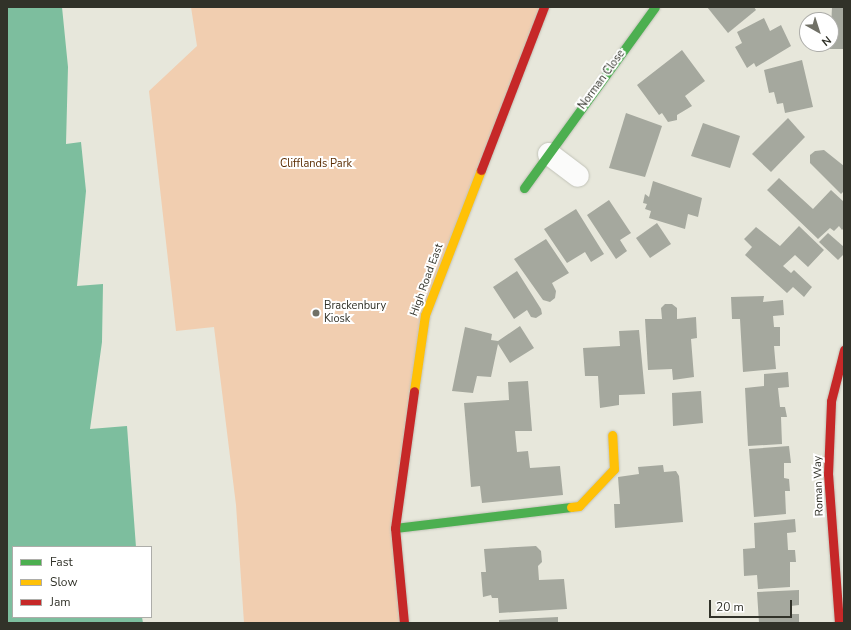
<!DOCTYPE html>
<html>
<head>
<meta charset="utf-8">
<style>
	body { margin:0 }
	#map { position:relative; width:851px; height:630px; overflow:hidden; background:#e7e7db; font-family:"Nunito Sans",sans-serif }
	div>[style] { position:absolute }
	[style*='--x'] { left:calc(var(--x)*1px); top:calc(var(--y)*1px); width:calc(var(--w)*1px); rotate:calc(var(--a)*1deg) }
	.green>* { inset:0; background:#f1ceb0 }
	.water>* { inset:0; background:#7dbe9e }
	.building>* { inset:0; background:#a5a89e }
	.roads { filter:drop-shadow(0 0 1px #c2c3b8) drop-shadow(0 0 1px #c2c3b8) }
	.street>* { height:22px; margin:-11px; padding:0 11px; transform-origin:11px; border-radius:11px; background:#fbfbfa }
	.fast>* { height:9px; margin:-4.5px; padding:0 4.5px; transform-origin:4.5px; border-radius:4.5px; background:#4caf50 }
	.slow>* { height:9px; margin:-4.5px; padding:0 4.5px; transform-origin:4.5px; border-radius:4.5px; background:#ffc107 }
	.jam>* { height:9px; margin:-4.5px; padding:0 4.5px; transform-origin:4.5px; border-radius:4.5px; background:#c62828 }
	.dots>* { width:11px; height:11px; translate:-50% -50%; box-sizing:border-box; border:2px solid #fff; border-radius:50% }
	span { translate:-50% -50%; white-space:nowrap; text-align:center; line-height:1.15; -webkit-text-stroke:4px #fff; paint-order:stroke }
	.street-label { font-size:11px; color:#313229 }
	.park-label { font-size:11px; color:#5b2e04 }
	.poi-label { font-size:11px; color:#313229 }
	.left { translate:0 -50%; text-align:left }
	.frame { position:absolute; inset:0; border:8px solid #313229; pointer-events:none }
	.legend { position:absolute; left:12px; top:546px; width:140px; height:72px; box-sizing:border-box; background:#fff; border:1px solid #adada9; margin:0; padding:5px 7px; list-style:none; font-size:12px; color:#313229 }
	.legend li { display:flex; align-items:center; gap:8px; height:20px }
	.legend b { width:20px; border:1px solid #adada9 }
	.north { position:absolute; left:799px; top:12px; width:40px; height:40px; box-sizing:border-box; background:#fff; border:1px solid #adada9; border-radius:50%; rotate:141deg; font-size:11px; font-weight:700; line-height:16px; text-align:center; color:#313229 }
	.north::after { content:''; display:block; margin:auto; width:14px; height:18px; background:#717167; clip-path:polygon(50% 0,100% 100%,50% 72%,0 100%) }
	.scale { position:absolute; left:709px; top:600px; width:83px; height:18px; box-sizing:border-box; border:2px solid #313229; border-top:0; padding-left:5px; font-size:12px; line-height:14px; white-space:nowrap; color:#313229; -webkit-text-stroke:3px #fff; paint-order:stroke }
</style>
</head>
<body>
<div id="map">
	<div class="green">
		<div style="clip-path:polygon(191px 7px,544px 7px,425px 315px,395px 528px,404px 623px,244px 623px,236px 505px,214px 327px,176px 331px,149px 91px,197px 46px)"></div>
	</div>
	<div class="water">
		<div style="clip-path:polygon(7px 7px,62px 7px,68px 67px,66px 144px,81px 142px,86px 191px,77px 286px,103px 284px,102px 342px,90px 429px,127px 426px,136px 547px,13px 547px,13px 617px,142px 617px,143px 623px,7px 623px)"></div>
	</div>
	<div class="building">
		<div style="clip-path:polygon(707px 7px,754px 7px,756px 10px,728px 33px)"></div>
		<div style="clip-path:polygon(832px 7px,844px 7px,844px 49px,830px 49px)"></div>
		<div style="clip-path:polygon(764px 18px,770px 31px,781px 25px,791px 46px,756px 67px,754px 63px,747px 68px,735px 47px,742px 43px,737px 32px)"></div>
		<div style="clip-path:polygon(682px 50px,705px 81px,685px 96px,692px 106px,677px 115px,677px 120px,668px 122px,662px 113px,659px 115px,637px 85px)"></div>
		<div style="clip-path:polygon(802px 60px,813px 107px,785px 113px,783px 103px,777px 104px,774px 92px,769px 93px,764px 70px)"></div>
		<div style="clip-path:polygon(626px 113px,662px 126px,645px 177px,609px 168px)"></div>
		<div style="clip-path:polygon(788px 118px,805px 137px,771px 172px,752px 154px)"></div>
		<div style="clip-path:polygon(703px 123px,740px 136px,730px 168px,691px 156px)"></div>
		<div style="clip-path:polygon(824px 150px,844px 166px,844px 191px,841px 194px,810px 163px,810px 155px,815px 151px)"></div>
		<div style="clip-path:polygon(779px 178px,813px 209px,831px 190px,844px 202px,844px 228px,842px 230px,839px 226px,834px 231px,830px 228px,818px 239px,767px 190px)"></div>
		<div style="clip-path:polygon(653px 181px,702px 198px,698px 217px,688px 214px,685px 229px,649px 218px,651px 211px,645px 209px,647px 204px,643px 203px,645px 194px,649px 197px)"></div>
		<div style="clip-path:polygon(609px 200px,631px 233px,620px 240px,627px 251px,616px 259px,587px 215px)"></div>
		<div style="clip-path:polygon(576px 209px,604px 254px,591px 262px,585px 252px,567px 263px,544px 229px)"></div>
		<div style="clip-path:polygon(657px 223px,671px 244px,650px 258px,636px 238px)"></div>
		<div style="clip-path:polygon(799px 226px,824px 250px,808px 267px,795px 255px,783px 266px,791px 273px,794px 270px,812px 287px,804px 297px,793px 287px,787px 293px,745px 255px,752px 247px,744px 239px,756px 227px,780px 246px)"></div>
		<div style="clip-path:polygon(828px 233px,844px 247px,844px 254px,838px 260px,819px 242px)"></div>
		<div style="clip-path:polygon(546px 239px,569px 273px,552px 283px,556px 291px,555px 298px,550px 302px,543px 300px,514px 259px)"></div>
		<div style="clip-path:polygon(517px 271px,541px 309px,542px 314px,536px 318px,531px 317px,527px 310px,514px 319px,493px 287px)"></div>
		<div style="clip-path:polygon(764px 296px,763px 302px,783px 300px,784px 315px,773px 316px,774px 327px,780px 327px,780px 346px,774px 346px,776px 369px,743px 372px,740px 319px,732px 319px,731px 297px)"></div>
		<div style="clip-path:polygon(665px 304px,672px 304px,677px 308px,677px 319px,696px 317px,697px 338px,691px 339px,694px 377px,673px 380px,672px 369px,648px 370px,645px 319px,662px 319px,661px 308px)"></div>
		<div style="clip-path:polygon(520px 326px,534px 348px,510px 363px,498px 344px,491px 377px,477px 376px,473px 393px,452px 391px,465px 327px,492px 334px,491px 340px,498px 341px)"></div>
		<div style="clip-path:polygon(639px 330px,645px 394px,619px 395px,619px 405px,600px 408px,598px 376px,585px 376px,583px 348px,620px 346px,619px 331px)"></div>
		<div style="clip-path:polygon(788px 372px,789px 387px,778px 388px,780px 407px,785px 407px,787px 417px,781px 417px,782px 444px,748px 446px,745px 388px,764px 386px,764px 374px)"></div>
		<div style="clip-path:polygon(528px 381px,532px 431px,515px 431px,517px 452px,528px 451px,530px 468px,560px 466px,563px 495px,482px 503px,480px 486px,471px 487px,464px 403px,509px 400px,508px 382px)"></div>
		<div style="clip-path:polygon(701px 391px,703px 423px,673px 426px,672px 393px)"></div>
		<div style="clip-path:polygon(789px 446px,791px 463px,784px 463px,784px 478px,789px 479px,790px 491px,785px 491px,786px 514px,754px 517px,749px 449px)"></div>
		<div style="clip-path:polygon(663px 465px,664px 472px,676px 471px,679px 476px,683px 522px,615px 528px,614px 504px,620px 504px,618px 477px,639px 474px,638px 467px)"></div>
		<div style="clip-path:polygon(795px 519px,796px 532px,787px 533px,788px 550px,795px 550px,796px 562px,790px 562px,790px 587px,758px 589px,757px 575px,744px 576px,743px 549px,755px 548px,754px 523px)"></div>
		<div style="clip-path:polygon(536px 546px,541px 551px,542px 562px,538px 566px,539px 580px,564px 579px,567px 609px,499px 613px,498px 598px,492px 598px,491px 595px,483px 597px,481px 572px,486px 572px,484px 549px)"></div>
		<div style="clip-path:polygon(799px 590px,799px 605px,791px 606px,790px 614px,799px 614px,799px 623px,759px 623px,757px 592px)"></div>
		<div style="clip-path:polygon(558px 617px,558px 623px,499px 623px,499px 620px)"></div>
	</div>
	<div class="roads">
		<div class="street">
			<div style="--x:549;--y:154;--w:36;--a:37"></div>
		</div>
		<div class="fast">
			<div style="--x:524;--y:188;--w:223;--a:-54.1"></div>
			<div style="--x:395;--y:528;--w:177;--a:-6.8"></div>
		</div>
		<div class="slow">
			<div style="--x:414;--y:391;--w:77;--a:-81.8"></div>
			<div style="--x:425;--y:315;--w:155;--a:-68.9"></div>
			<div style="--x:571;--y:507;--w:8;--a:-7"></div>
			<div style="--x:579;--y:506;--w:51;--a:-46.6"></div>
			<div style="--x:614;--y:469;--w:34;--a:-93"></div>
		</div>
		<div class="jam">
			<div style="--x:481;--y:170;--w:175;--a:-68.9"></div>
			<div style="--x:404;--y:623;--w:95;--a:-95.4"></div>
			<div style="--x:395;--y:528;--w:138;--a:-82.1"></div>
			<div style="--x:839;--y:623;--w:149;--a:-94.2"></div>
			<div style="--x:828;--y:474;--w:73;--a:-87.6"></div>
			<div style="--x:831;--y:401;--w:53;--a:-75.7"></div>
		</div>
	</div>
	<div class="dots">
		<div style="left:316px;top:313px;background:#717167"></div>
	</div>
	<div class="street-label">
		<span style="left:602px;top:80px;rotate:-54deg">Norman Close</span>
		<span style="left:427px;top:280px;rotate:-70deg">High Road East</span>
		<span style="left:819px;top:486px;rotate:-92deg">Roman Way</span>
	</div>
	<div class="park-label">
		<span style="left:316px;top:164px">Clifflands Park</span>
	</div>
	<div class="poi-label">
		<span class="left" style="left:324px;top:313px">Brackenbury<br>Kiosk</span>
	</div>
	<div class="frame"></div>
	<ul class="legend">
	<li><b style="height:5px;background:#4caf50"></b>Fast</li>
	<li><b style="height:5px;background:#ffc107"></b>Slow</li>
	<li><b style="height:5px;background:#c62828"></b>Jam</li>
	</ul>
	<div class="north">N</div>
	<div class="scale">20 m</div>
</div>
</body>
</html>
